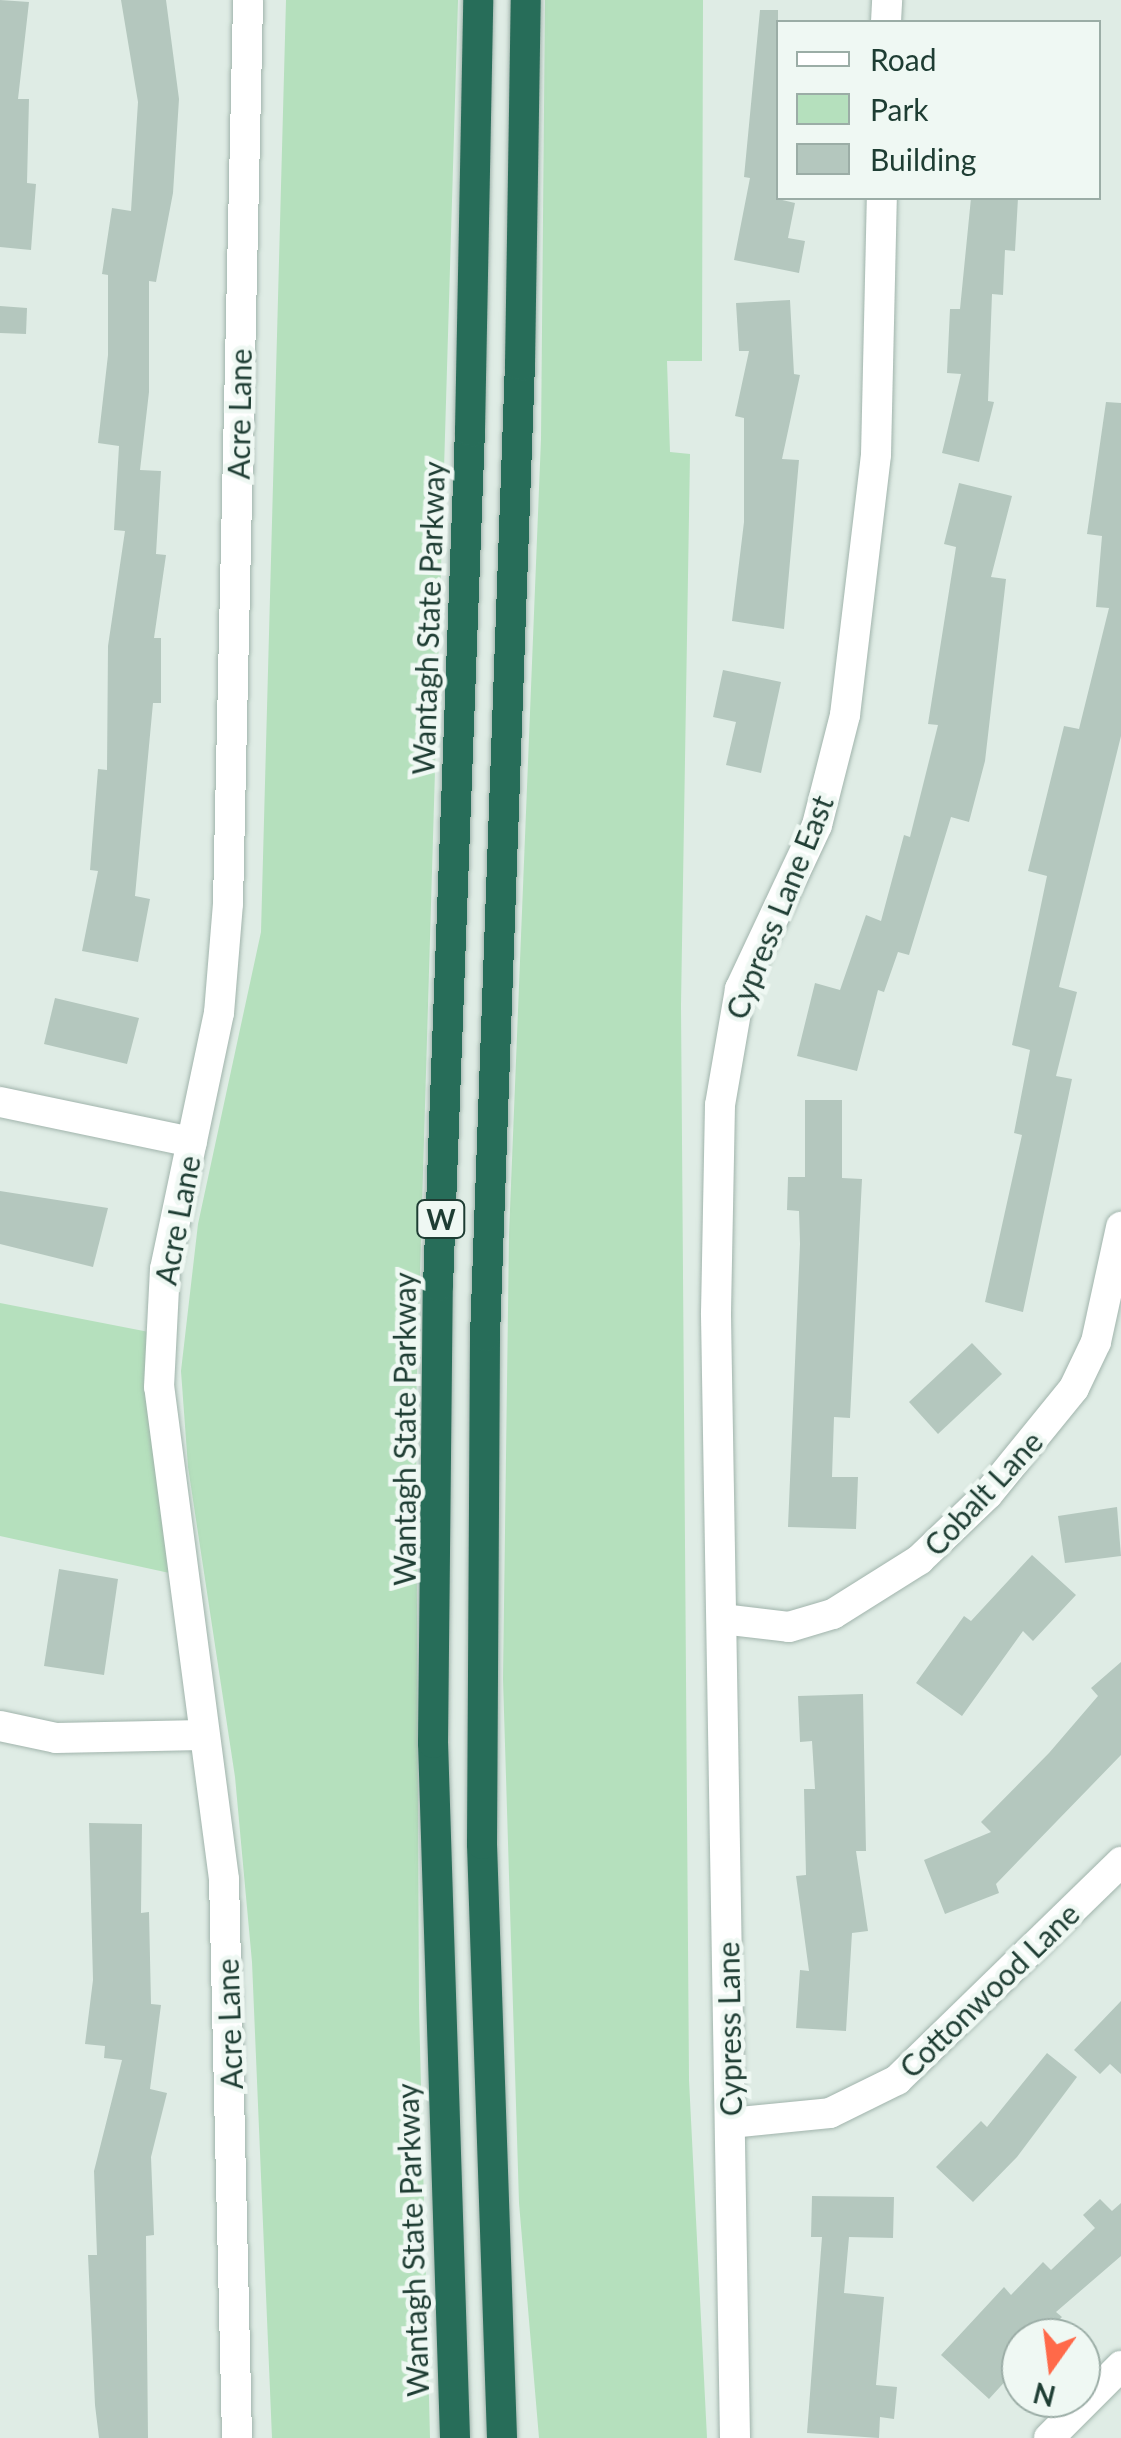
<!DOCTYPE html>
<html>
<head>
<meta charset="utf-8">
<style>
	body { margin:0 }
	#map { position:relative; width:1121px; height:2438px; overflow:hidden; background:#dfece5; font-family:Lato,sans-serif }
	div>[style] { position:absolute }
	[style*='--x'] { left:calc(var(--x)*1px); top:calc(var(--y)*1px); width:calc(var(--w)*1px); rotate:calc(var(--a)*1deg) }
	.green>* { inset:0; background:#b5e0bd }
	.building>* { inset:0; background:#b4c7be }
	.roads { filter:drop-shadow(0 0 2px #a1b4ac) drop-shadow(0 0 2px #a1b4ac) }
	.minor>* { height:30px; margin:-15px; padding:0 15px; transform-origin:15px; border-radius:15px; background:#fff }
	.motorway>* { height:30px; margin:-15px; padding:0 15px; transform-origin:15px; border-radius:15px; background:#276d59 }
	span { translate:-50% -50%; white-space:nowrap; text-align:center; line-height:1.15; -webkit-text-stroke:9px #eff8f3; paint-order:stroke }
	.shield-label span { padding:2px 8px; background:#eff8f3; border:2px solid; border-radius:8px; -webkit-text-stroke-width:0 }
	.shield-label { font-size:28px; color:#1e3d33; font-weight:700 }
	.street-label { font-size:30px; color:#1e3d33 }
	.legend { position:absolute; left:776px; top:20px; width:325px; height:180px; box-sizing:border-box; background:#eff8f3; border:2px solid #9bada6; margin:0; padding:12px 18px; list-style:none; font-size:30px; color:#1e3d33 }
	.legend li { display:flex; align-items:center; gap:20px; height:50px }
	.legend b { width:50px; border:2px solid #9bada6 }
	.north { position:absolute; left:1001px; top:2318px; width:100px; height:100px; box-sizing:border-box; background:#eff8f3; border:2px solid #9bada6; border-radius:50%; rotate:194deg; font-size:28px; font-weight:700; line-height:40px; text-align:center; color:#1e3d33 }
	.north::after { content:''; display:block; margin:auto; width:35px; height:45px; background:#ff6949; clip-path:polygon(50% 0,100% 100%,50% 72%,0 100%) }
</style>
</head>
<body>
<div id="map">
	<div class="green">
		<div style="clip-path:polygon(286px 0,458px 0,416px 1407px,419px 2008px,430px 2438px,272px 2438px,252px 1962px,235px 1777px,188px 1467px,181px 1371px,198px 1224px,261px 932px)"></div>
		<div style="clip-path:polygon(545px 0,703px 0,702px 361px,667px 361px,670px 452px,690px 454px,681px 1005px,689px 2080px,707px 2438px,539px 2438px,519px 2203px,503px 1679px,509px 1235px,541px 439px)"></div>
		<div style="clip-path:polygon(0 1303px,154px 1333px,174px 1574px,0 1536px)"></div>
	</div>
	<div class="building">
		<div style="clip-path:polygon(0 0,29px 2px,18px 99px,29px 99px,27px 183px,36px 184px,31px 250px,0 247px)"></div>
		<div style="clip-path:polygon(121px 0,166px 0,179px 99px,173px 193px,156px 282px,149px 281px,149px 392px,140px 470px,161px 471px,156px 554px,166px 555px,154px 638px,161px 638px,161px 703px,153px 703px,135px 896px,150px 899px,138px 962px,82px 951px,98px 871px,90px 870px,98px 769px,107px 770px,108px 646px,125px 531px,114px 530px,119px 446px,98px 443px,108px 355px,108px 275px,102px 274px,112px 208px,131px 211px,138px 102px)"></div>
		<div style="clip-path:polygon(760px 10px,778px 10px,778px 199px,795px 203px,788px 238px,805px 241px,799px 273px,734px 260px,750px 178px,744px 177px)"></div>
		<div style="clip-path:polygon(971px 198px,1018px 198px,1015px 251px,1005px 250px,1003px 295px,992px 294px,988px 401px,994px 402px,979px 462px,942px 453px,961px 374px,947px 373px,950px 309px,960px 309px)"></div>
		<div style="clip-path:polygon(790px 300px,794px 374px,800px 375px,782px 459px,799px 460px,784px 629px,732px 621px,744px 522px,744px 418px,735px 416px,749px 351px,739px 351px,736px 303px)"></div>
		<div style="clip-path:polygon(0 306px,27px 308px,26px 334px,0 333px)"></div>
		<div style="clip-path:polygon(1106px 402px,1121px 403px,1121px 736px,1059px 987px,1077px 992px,1056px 1076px,1072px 1079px,1023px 1312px,985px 1302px,1022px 1135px,1014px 1133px,1030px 1050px,1012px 1045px,1047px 876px,1028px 871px,1064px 726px,1079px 729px,1109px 608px,1096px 607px,1102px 536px,1087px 534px)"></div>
		<div style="clip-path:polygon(959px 483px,1012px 496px,991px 577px,1006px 579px,985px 761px,969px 822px,951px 817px,909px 955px,898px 952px,884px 992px,878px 990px,857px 1071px,797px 1056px,815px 983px,840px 990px,866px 915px,881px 921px,904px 835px,910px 837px,938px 725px,928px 724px,956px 547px,944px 544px)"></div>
		<div style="clip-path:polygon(723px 670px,781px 682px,761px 773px,726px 765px,736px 722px,713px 717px)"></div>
		<div style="clip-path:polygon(55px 998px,139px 1018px,127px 1064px,44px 1044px)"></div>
		<div style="clip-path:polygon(805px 1100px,842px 1100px,842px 1178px,862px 1179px,850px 1418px,834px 1417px,832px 1477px,858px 1477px,856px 1529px,788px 1527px,800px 1244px,799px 1211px,787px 1210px,788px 1177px,805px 1177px)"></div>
		<div style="clip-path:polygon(0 1191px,108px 1208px,93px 1267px,0 1244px)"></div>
		<div style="clip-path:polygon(972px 1343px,1002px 1374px,938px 1434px,909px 1402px)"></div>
		<div style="clip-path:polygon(1117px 1507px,1121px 1556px,1065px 1563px,1058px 1516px)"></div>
		<div style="clip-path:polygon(1032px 1555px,1076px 1595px,1033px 1641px,1023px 1631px,962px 1716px,916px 1683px,964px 1616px,971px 1621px)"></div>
		<div style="clip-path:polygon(59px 1569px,118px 1579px,104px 1675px,44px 1666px)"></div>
		<div style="clip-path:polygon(1121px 1662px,1121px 1755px,996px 1884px,999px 1893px,945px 1914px,924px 1860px,991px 1832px,981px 1822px,1049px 1753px,1098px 1696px,1091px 1688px)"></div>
		<div style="clip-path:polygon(863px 1694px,866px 1851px,856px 1851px,868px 1931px,852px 1933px,846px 2031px,796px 2028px,800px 1970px,809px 1971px,796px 1876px,806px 1875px,804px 1789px,815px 1789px,812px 1741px,800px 1742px,798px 1696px)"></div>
		<div style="clip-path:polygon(89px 1823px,142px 1824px,141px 1913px,149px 1912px,151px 2004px,161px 2005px,150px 2089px,167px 2093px,151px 2157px,154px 2235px,146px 2236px,148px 2438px,99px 2438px,95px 2405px,88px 2255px,97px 2255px,94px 2171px,122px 2060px,104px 2058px,105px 2046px,85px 2044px,93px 1980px)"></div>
		<div style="clip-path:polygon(1121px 2001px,1121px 2074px,1110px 2064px,1100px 2074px,1074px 2050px)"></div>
		<div style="clip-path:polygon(1047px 2053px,1077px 2077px,1017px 2157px,973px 2202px,936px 2167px,981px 2121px,987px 2127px)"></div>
		<div style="clip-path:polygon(812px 2196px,894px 2197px,893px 2238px,849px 2237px,844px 2293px,884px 2297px,876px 2385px,897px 2387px,894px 2419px,880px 2417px,879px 2438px,807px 2433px,822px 2237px,811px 2237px)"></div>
		<div style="clip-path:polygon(1100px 2199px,1112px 2211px,1121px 2203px,1121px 2256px,1056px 2312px,1062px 2317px,1041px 2338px,1021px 2338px,1021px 2364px,989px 2399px,941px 2355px,1004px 2287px,1011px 2295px,1043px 2262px,1051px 2270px,1095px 2228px,1083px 2215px)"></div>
	</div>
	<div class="roads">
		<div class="minor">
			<div style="--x:886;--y:22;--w:22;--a:-87"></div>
			<div style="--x:0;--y:1102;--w:196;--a:11.8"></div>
			<div style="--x:722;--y:1619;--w:67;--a:6.8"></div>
			<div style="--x:789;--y:1627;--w:46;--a:-16.5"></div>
			<div style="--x:833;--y:1614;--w:102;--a:-32.1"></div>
			<div style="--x:919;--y:1560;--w:95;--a:-43.7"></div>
			<div style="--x:988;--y:1494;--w:136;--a:-50.9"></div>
			<div style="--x:1074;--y:1388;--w:51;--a:-64.4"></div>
			<div style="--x:1096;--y:1342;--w:118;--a:-77.7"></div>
			<div style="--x:0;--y:1726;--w:57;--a:12.1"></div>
			<div style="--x:56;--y:1738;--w:147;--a:-1.2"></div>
			<div style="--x:730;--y:2123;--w:100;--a:-5.7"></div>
			<div style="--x:830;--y:2113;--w:75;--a:-26.2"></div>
			<div style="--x:897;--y:2080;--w:313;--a:-44.2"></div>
			<div style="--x:237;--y:2438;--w:559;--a:-91.33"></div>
			<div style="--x:224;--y:1879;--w:496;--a:-97.5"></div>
			<div style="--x:159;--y:1387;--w:118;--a:-87.1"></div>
			<div style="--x:165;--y:1269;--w:262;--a:-78.1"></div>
			<div style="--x:219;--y:1013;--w:109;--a:-85.3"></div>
			<div style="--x:228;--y:904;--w:904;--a:-88.73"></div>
			<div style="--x:735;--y:2438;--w:1125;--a:-90.97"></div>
			<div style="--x:716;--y:1313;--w:208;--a:-88.9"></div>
			<div style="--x:720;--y:1105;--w:118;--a:-80.2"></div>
			<div style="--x:740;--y:989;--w:181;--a:-64.8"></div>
			<div style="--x:817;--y:825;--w:114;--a:-75.7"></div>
			<div style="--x:845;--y:715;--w:262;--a:-83.2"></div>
			<div style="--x:876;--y:455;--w:257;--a:-88.7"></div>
			<div style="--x:1049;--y:2438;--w:102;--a:-45"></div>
		</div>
		<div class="motorway">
			<div style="--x:455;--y:2438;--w:695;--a:-91.81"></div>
			<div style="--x:433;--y:1743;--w:457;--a:-89.4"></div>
			<div style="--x:438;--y:1286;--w:856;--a:-87.86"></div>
			<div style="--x:470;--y:431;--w:431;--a:-88.9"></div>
			<div style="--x:502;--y:2438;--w:594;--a:-91.93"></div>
			<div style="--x:482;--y:1844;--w:508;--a:-89.66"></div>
			<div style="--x:485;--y:1336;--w:972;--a:-87.94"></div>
			<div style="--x:520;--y:365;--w:365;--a:-89.1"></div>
		</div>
	</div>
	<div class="shield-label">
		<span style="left:441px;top:1219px">W</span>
	</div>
	<div class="street-label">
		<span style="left:239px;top:414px;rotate:-89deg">Acre Lane</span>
		<span style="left:428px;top:618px;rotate:-88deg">Wantagh State Parkway</span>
		<span style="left:779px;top:907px;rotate:-68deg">Cypress Lane East</span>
		<span style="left:177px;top:1220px;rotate:-79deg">Acre Lane</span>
		<span style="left:404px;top:1429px;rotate:-90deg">Wantagh State Parkway</span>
		<span style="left:983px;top:1493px;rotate:-47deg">Cobalt Lane</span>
		<span style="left:989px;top:1990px;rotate:-44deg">Cottonwood Lane</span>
		<span style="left:229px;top:2024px;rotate:-92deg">Acre Lane</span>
		<span style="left:729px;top:2029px;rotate:-91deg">Cypress Lane</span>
		<span style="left:412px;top:2240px;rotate:-92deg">Wantagh State Parkway</span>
	</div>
	<ul class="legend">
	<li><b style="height:12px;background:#fff"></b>Road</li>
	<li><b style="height:28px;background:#b5e0bd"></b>Park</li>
	<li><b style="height:28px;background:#b4c7be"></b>Building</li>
	</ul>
	<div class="north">N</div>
</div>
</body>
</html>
